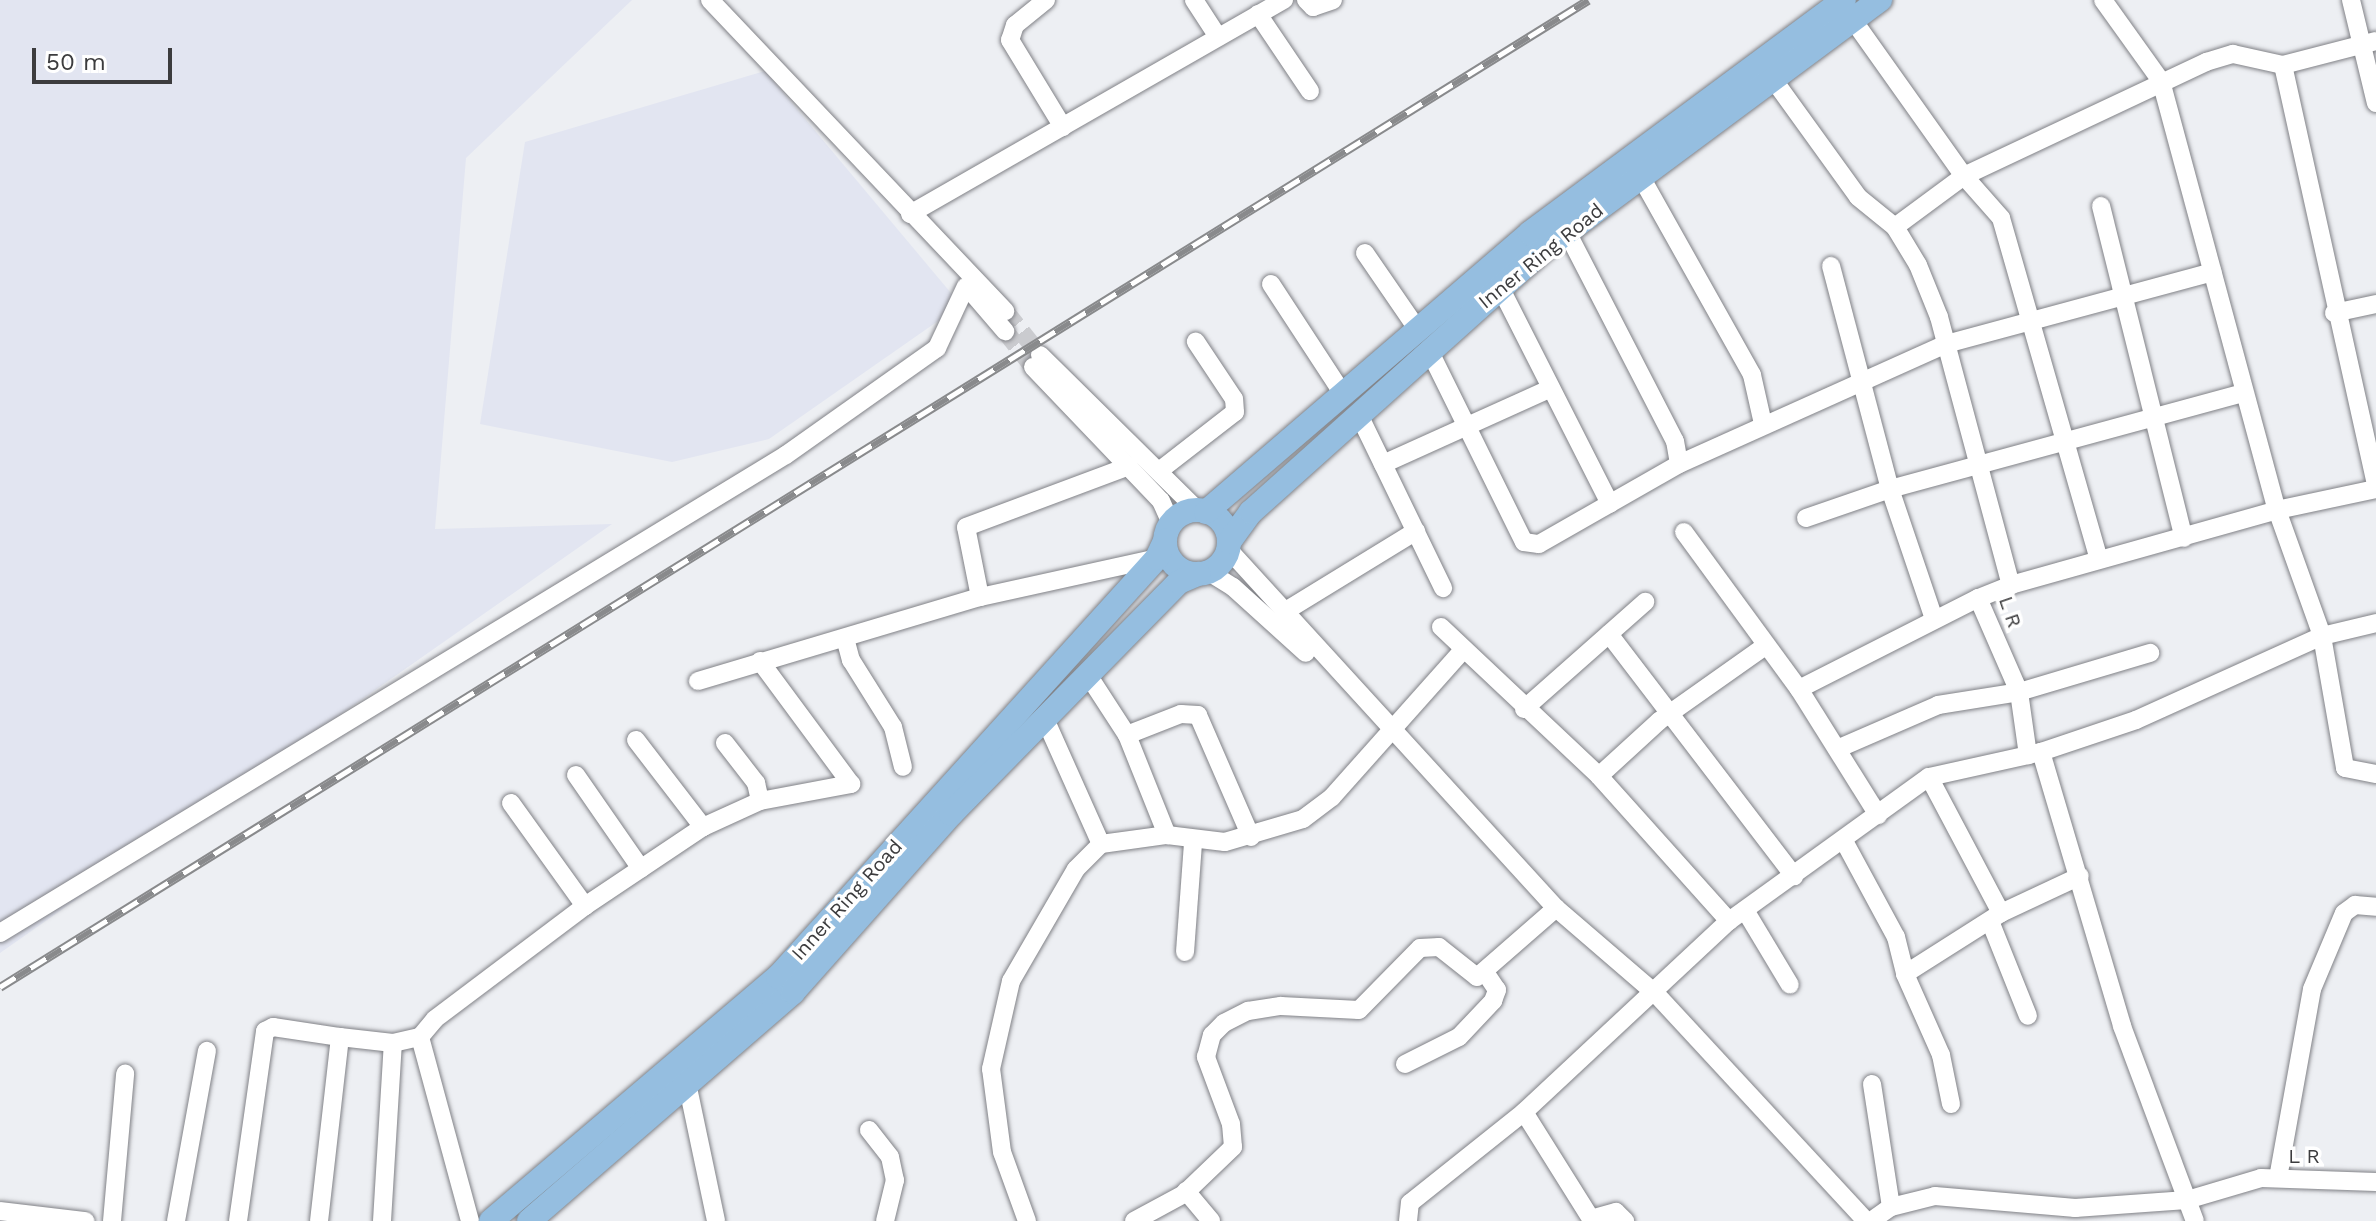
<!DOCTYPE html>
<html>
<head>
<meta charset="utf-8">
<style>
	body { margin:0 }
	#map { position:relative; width:2376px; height:1221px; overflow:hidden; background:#edeff3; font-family:"Work Sans",sans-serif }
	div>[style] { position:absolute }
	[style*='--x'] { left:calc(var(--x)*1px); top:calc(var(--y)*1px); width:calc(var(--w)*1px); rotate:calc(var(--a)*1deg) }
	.built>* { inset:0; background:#e2e5f1 }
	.minor-tunnel>* { height:18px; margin-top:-9px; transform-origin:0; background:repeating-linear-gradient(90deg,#cacbcf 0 18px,transparent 0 27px) }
	.roads { filter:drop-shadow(0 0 2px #808186) drop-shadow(0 0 2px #808186) }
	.minor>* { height:18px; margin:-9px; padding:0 9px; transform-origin:9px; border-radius:9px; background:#fff }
	.major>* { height:24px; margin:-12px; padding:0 12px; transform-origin:12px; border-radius:12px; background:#95bee0 }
	.major>.ring { margin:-12px; padding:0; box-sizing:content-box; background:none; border:24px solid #95bee0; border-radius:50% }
	.rail>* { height:9px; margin-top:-4.5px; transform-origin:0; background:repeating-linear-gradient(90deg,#fff 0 18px,#898a8c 0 36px); box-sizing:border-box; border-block:2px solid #898a8c }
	span { translate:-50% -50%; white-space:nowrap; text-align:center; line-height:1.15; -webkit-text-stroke:7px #fff; paint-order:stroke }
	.street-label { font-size:20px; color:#3c3c3e }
	.scale { position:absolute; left:32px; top:48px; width:140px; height:36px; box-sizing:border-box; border:4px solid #3c3c3e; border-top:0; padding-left:10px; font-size:24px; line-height:28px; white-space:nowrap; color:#3c3c3e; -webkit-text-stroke:6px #fff; paint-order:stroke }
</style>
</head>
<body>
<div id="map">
	<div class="built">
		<div style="clip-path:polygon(0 0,632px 0,466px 158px,435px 529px,612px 524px,0 953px)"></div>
		<div style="clip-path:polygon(765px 71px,961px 305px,769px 439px,672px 462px,480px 424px,525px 142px)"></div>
	</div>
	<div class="minor-tunnel">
		<div style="--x:1005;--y:311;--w:56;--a:51.5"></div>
		<div style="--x:1005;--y:331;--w:46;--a:52.1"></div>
	</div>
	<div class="roads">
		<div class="minor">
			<div style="--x:710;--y:0;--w:429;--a:46.5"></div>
			<div style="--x:1046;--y:0;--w:40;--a:141"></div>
			<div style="--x:1015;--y:25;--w:16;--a:108"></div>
			<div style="--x:1010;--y:40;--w:102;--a:58.7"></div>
			<div style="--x:1194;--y:0;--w:44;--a:57"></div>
			<div style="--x:1306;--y:0;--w:10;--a:45"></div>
			<div style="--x:1313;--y:7;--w:21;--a:-19"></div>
			<div style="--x:2103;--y:0;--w:100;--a:54.4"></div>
			<div style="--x:2161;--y:81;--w:444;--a:74.9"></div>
			<div style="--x:2277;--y:510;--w:134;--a:70.3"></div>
			<div style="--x:2322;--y:636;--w:134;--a:80.1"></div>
			<div style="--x:2345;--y:768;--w:32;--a:11"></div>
			<div style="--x:2351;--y:0;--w:106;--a:76.4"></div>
			<div style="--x:1258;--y:14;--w:93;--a:56"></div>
			<div style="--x:1853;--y:20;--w:191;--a:54.6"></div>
			<div style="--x:1964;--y:176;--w:56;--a:48.6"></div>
			<div style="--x:2001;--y:218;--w:355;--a:74"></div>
			<div style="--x:2283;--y:65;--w:428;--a:77.5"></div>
			<div style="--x:1773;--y:79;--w:145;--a:54.2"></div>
			<div style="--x:1858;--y:197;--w:48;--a:39"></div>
			<div style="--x:1895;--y:227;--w:44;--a:58.8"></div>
			<div style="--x:1918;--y:265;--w:56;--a:68"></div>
			<div style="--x:1939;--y:317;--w:278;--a:75"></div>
			<div style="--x:2011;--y:585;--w:35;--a:158"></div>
			<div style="--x:1978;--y:598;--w:103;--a:66.4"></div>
			<div style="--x:2019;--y:692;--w:64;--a:81.9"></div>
			<div style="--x:2028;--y:755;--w:13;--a:-13"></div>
			<div style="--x:2041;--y:752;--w:286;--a:73.5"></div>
			<div style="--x:2122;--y:1026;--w:208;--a:69.5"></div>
			<div style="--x:1641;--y:177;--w:227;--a:60.7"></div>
			<div style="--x:1752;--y:375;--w:50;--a:77.3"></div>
			<div style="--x:2101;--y:206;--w:342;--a:76"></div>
			<div style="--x:910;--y:214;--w:431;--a:-29.8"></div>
			<div style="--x:1895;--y:227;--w:86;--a:-36.5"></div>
			<div style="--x:1964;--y:176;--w:268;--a:-25.2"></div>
			<div style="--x:2206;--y:62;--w:28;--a:-17"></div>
			<div style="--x:2233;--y:54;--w:51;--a:12.4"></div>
			<div style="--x:2283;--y:65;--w:96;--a:-14.5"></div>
			<div style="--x:1567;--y:232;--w:235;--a:62.7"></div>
			<div style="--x:1675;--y:441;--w:23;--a:80"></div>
			<div style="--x:1365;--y:253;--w:93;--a:55.5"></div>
			<div style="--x:1831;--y:266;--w:231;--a:75.2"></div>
			<div style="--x:1890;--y:489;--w:134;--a:71.3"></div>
			<div style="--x:1271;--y:284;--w:131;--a:56.8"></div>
			<div style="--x:1500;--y:287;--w:243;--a:63.1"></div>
			<div style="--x:974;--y:295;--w:48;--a:49.3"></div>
			<div style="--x:2334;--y:313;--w:43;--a:-12.1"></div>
			<div style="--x:1430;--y:352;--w:212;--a:63.7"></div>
			<div style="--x:1524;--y:542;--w:15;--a:8"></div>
			<div style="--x:1539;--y:544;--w:161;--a:-29.7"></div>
			<div style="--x:1679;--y:464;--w:293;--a:-24.2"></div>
			<div style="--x:1946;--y:344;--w:276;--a:-15.1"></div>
			<div style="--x:1040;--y:355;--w:221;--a:44.6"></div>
			<div style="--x:1033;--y:367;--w:185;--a:46.3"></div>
			<div style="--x:1161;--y:501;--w:24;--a:66"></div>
			<div style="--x:1361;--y:419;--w:188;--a:64.1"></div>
			<div style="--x:1383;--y:464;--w:184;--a:-24.3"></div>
			<div style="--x:1159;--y:471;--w:96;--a:-37.8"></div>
			<div style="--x:1235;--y:412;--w:13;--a:-94"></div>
			<div style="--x:1234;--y:399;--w:69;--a:-123.7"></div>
			<div style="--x:1806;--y:518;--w:89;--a:-19"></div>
			<div style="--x:1890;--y:489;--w:367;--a:-15.2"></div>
			<div style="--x:1684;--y:532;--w:195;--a:53.8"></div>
			<div style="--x:1799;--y:689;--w:149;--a:57.9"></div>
			<div style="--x:1228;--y:549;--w:486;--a:47.6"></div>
			<div style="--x:1556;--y:908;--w:132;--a:40.7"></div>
			<div style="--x:1656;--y:994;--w:309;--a:47.2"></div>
			<div style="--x:1209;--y:572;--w:28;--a:32"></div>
			<div style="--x:1233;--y:587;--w:98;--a:42.1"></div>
			<div style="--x:2011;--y:585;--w:276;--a:-15.7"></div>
			<div style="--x:2277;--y:510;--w:101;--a:-12"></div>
			<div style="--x:980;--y:597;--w:71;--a:-101.3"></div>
			<div style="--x:966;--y:527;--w:174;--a:-20.5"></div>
			<div style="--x:1284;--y:612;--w:155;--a:-31.5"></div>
			<div style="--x:1441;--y:627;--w:217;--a:43.3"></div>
			<div style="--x:1599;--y:776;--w:195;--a:48.1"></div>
			<div style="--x:1609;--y:634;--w:305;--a:52.6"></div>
			<div style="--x:845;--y:638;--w:23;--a:75"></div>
			<div style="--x:851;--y:660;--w:79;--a:57.9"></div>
			<div style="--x:893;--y:727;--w:41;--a:76"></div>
			<div style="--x:1088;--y:675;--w:72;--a:57"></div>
			<div style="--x:1127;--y:735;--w:108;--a:68.2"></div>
			<div style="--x:698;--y:681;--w:294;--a:-16.6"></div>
			<div style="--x:980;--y:597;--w:181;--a:-12.4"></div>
			<div style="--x:1799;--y:689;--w:201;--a:-26.9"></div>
			<div style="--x:1524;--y:709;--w:162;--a:-41.5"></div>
			<div style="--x:1045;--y:719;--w:137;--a:65.9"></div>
			<div style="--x:1127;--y:735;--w:58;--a:-21.3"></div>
			<div style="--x:1181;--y:714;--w:17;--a:3"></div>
			<div style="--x:1198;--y:715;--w:133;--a:66.5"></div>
			<div style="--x:636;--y:740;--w:110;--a:52.4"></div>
			<div style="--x:725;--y:743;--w:51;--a:52.2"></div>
			<div style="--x:756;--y:783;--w:18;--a:77"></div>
			<div style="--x:1837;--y:749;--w:110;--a:-23.5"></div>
			<div style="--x:1938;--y:705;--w:82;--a:-9.1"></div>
			<div style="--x:2019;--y:692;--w:137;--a:-16.6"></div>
			<div style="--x:2041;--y:752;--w:100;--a:-18.6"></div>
			<div style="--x:2136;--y:720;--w:204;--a:-24.3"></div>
			<div style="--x:2322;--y:636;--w:56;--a:-13.5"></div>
			<div style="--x:576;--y:775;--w:114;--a:55.3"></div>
			<div style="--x:1599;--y:776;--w:81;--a:-42.5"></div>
			<div style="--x:1659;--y:721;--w:128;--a:-35.2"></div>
			<div style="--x:1929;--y:777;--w:154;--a:62.1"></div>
			<div style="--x:511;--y:803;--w:127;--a:54.3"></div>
			<div style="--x:1844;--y:841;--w:109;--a:61.6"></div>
			<div style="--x:1896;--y:937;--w:38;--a:76"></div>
			<div style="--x:1905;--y:974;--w:89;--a:66"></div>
			<div style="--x:1941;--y:1055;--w:50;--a:78.5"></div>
			<div style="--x:1745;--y:910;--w:87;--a:59"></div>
			<div style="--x:1990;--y:921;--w:102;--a:68.2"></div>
			<div style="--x:0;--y:933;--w:920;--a:-31.31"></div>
			<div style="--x:786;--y:455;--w:185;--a:-35.3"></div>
			<div style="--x:937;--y:348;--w:68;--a:-64.9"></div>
			<div style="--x:1185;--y:952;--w:110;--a:-85.8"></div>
			<div style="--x:1905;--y:974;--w:114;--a:-32.4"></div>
			<div style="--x:2001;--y:913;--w:87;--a:-25.1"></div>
			<div style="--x:340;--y:1037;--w:53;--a:6.5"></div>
			<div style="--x:420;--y:1037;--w:191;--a:74.8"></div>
			<div style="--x:1405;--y:1064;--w:60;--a:-26.6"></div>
			<div style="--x:1459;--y:1037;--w:50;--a:-46.6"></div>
			<div style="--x:1493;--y:1001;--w:12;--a:-70"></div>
			<div style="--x:1497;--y:990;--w:22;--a:-124"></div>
			<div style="--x:687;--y:1083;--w:141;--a:78.1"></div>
			<div style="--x:1872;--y:1084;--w:124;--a:81.2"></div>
			<div style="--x:1524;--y:1112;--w:126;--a:57.9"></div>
			<div style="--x:1591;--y:1219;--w:26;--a:-16"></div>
			<div style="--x:1616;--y:1212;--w:13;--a:45"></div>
			<div style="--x:869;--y:1130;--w:34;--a:52"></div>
			<div style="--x:890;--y:1157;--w:24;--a:78"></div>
			<div style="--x:895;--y:1180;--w:42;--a:103.7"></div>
			<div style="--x:2278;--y:1178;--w:192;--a:-79.8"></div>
			<div style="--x:2312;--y:989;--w:82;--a:-67.2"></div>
			<div style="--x:2344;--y:913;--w:14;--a:-36"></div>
			<div style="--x:2355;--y:905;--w:21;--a:5"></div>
			<div style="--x:1186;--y:1191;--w:39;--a:50"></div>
			<div style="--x:0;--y:1211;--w:86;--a:6.7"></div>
			<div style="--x:112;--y:1221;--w:148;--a:-84.9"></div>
			<div style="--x:176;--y:1221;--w:173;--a:-79.7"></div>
			<div style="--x:238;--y:1221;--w:192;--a:-81.9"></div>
			<div style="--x:265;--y:1031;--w:9;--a:-27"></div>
			<div style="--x:273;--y:1027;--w:68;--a:8.5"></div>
			<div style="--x:340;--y:1037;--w:185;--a:96.5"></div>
			<div style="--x:382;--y:1221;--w:178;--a:-86.5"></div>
			<div style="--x:393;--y:1043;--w:28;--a:-13"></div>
			<div style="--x:420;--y:1037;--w:23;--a:-50"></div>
			<div style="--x:435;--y:1019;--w:188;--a:-37"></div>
			<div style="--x:585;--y:906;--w:142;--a:-33.8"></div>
			<div style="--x:703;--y:827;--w:63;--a:-24.5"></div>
			<div style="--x:760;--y:801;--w:93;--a:-10.6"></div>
			<div style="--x:851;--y:784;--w:153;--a:-126.5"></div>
			<div style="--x:1027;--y:1221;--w:73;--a:-109.9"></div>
			<div style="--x:1002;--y:1152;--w:84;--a:-97.5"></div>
			<div style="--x:991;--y:1069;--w:90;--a:-77.2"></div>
			<div style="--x:1011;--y:981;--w:129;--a:-59.9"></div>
			<div style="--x:1076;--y:869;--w:35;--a:-45"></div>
			<div style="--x:1101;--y:844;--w:67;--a:-7.8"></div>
			<div style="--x:1167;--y:835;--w:58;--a:6.9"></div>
			<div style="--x:1225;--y:842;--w:81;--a:-16.4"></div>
			<div style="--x:1303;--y:819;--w:36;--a:-37"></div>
			<div style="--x:1332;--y:797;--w:198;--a:-48.3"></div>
			<div style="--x:1134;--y:1221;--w:57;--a:-28.4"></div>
			<div style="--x:1184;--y:1194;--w:68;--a:-43.8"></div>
			<div style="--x:1233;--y:1147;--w:23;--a:-95"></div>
			<div style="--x:1231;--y:1124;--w:72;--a:-110.5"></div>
			<div style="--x:1206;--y:1057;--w:23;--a:-75"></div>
			<div style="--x:1212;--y:1035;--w:17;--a:-45"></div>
			<div style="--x:1224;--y:1023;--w:27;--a:-27"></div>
			<div style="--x:1248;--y:1011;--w:33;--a:-9"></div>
			<div style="--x:1281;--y:1006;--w:78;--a:2.9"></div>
			<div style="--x:1359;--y:1010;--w:87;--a:-45.5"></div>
			<div style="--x:1420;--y:948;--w:19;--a:-3"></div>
			<div style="--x:1439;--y:947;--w:48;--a:38.3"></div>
			<div style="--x:1477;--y:977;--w:105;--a:-41.1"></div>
			<div style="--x:1408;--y:1221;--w:18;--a:-84"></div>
			<div style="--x:1410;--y:1203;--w:146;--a:-38.6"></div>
			<div style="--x:1524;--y:1112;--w:280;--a:-43"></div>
			<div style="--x:1729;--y:921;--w:246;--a:-35.8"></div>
			<div style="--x:1929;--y:777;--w:101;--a:-12.5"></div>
			<div style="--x:1871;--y:1221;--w:24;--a:-35"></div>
			<div style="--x:1891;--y:1207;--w:45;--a:-14"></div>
			<div style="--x:1935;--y:1196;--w:141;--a:4.9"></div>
			<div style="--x:2075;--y:1208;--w:112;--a:-4.1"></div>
			<div style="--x:2187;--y:1200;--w:77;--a:-16.6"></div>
			<div style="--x:2261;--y:1178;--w:115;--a:2"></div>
		</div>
		<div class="major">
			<div class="ring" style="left:1165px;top:510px;width:40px;height:40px"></div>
			<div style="--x:1206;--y:512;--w:428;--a:-40.7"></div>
			<div style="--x:1530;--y:233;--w:391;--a:-36.6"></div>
			<div style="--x:1229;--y:542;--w:37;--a:-54"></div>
			<div style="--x:1251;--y:512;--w:392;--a:-41.9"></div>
			<div style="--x:1543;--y:250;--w:420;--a:-36.6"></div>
			<div style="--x:491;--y:1221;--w:377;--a:-40.4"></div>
			<div style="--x:778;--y:977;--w:565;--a:-47.87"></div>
			<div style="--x:1157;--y:558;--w:19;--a:-65"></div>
			<div style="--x:529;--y:1221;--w:349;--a:-40.9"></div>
			<div style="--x:793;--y:992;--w:238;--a:-48.4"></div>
			<div style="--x:951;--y:814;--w:325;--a:-45.5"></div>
			<div style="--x:1179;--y:582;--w:21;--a:-23"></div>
		</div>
	</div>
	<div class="rail">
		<div style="--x:0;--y:987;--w:1870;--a:-31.86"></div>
	</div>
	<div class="street-label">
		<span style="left:1541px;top:256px;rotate:-39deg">Inner Ring Road</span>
		<span style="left:2010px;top:612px;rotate:71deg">L R</span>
		<span style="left:847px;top:900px;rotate:-48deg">Inner Ring Road</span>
		<span style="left:2304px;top:1156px">L R</span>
	</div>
	<div class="scale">50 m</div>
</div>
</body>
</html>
